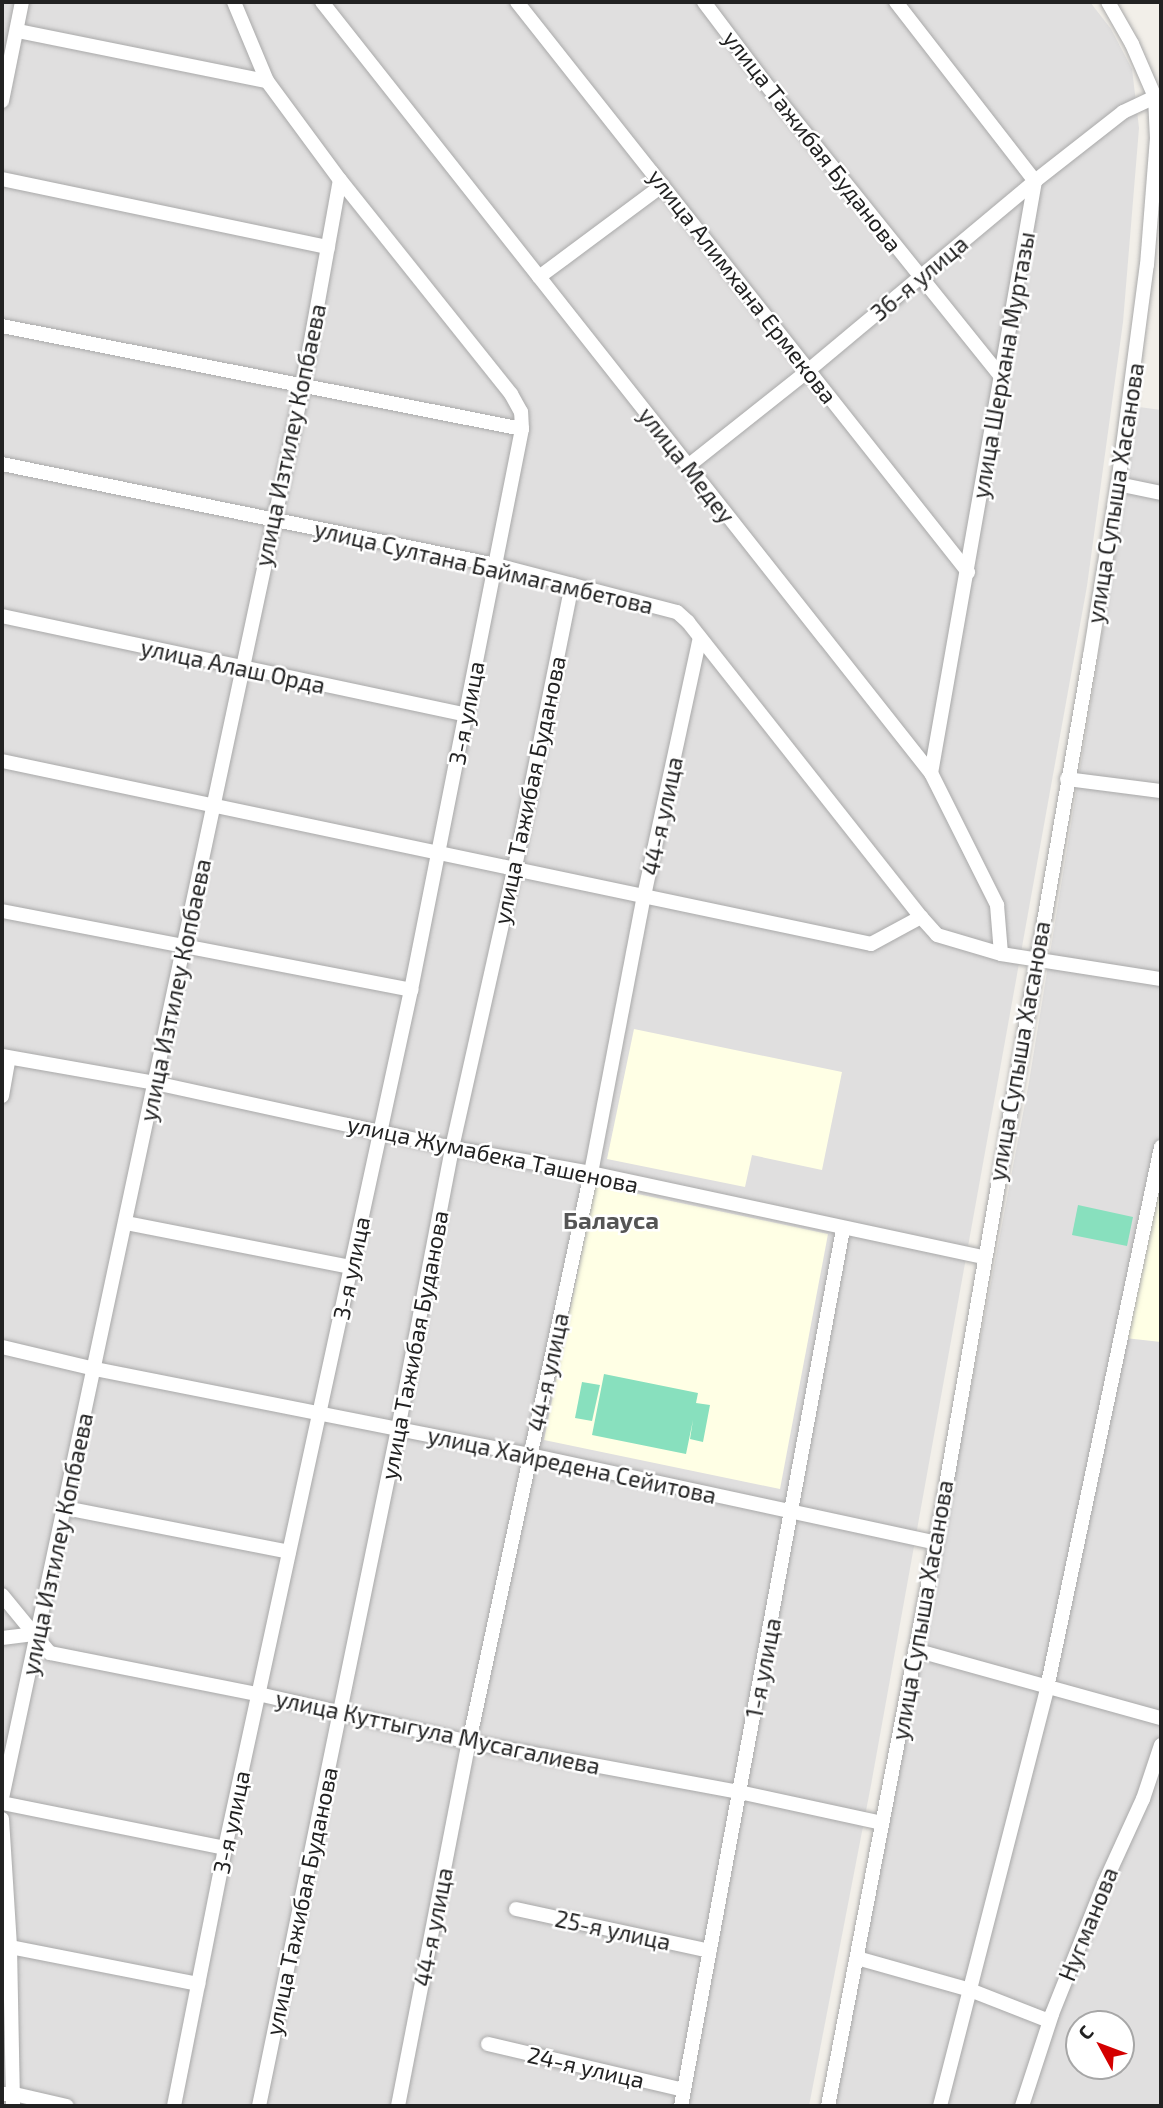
<!DOCTYPE html>
<html>
<head>
<meta charset="utf-8">
<style>
	body { margin:0 }
	#map { position:relative; width:1163px; height:2108px; overflow:hidden; background:#f2efe9; font-family:"Exo 2",sans-serif }
	div>[style] { position:absolute }
	[style*='--x'] { left:calc(var(--x)*1px); top:calc(var(--y)*1px); width:calc(var(--w)*1px); rotate:calc(var(--a)*1deg) }
	.residential>* { inset:0; background:#e0dfdf }
	.education>* { inset:0; background:#ffffe5 }
	.pitch>* { inset:0; background:#88e0be }
	.roads { filter:drop-shadow(0 0 2px #a9a9a9) drop-shadow(0 0 2px #a9a9a9) }
	.minor>* { height:14px; margin:-7px; padding:0 7px; transform-origin:7px; border-radius:7px; background:#fff }
	span { translate:-50% -50%; white-space:nowrap; text-align:center; line-height:1.15; -webkit-text-stroke:5px #fff; paint-order:stroke }
	.street-label { font-size:23px; color:#222 }
	.neighbourhood-label { font-size:24px; color:#555; font-weight:700 }
	.frame { position:absolute; inset:0; border:4px solid #222; pointer-events:none }
	.north { position:absolute; left:1065px; top:2010px; width:70px; height:70px; box-sizing:border-box; background:#fff; border:2px solid #a7a7a7; border-radius:50%; rotate:311deg; font-size:19px; font-weight:700; line-height:28px; text-align:center; color:#222 }
	.north::after { content:''; display:block; margin:auto; width:24px; height:32px; background:#d40000; clip-path:polygon(50% 0,100% 100%,50% 72%,0 100%) }
</style>
</head>
<body>
<div id="map">
	<div class="residential">
		<div style="clip-path:polygon(2px 2px,1090px 2px,1111px 29px,1132px 69px,1139px 128px,1123px 322px,1087px 586px,871px 1785px,809px 2106px,2px 2106px)"></div>
		<div style="clip-path:polygon(evenodd,1139px 407px,1161px 410px,1161px 2106px,835px 2106px,1029px 1082px,1139px 407px,1079px 2024px,1121px 2024px,1121px 2066px,1079px 2066px,1079px 2024px)"></div>
	</div>
	<div class="education">
		<div style="clip-path:polygon(634px 1029px,842px 1072px,822px 1170px,752px 1155px,745px 1187px,607px 1159px)"></div>
		<div style="clip-path:polygon(1161px 1175px,1161px 1342px,1125px 1338px)"></div>
		<div style="clip-path:polygon(595px 1185px,828px 1234px,780px 1489px,544px 1440px)"></div>
	</div>
	<div class="pitch">
		<div style="clip-path:polygon(1078px 1205px,1133px 1217px,1127px 1246px,1072px 1235px)"></div>
		<div style="clip-path:polygon(604px 1374px,698px 1393px,696px 1403px,710px 1405px,703px 1442px,690px 1439px,693px 1420px,686px 1454px,592px 1435px)"></div>
		<div style="clip-path:polygon(582px 1382px,600px 1385px,592px 1421px,575px 1418px)"></div>
	</div>
	<div class="roads">
		<div class="minor">
			<div style="--x:322;--y:2;--w:983;--a:51.7"></div>
			<div style="--x:931;--y:773;--w:148;--a:63.4"></div>
			<div style="--x:997;--y:905;--w:49;--a:85.3"></div>
			<div style="--x:517;--y:2;--w:727;--a:51.65"></div>
			<div style="--x:704;--y:2;--w:101;--a:53"></div>
			<div style="--x:765;--y:83;--w:377;--a:51.2"></div>
			<div style="--x:896;--y:2;--w:227;--a:52.2"></div>
			<div style="--x:1035;--y:181;--w:601;--a:99.96"></div>
			<div style="--x:18;--y:31;--w:254;--a:11.4"></div>
			<div style="--x:2;--y:101;--w:101;--a:-78.6"></div>
			<div style="--x:2;--y:179;--w:333;--a:11.8"></div>
			<div style="--x:539;--y:277;--w:154;--a:-36.6"></div>
			<div style="--x:2;--y:326;--w:530;--a:11.2"></div>
			<div style="--x:2;--y:464;--w:504;--a:11.56"></div>
			<div style="--x:496;--y:565;--w:187;--a:14.6"></div>
			<div style="--x:677;--y:612;--w:15;--a:42"></div>
			<div style="--x:688;--y:622;--w:376;--a:51.7"></div>
			<div style="--x:688;--y:466;--w:154;--a:-38.4"></div>
			<div style="--x:809;--y:370;--w:295;--a:-39.9"></div>
			<div style="--x:1035;--y:181;--w:112;--a:-38.1"></div>
			<div style="--x:1123;--y:112;--w:35;--a:-25"></div>
			<div style="--x:1118;--y:484;--w:44;--a:11.8"></div>
			<div style="--x:2;--y:616;--w:473;--a:12"></div>
			<div style="--x:2;--y:761;--w:888;--a:11.89"></div>
			<div style="--x:871;--y:944;--w:57;--a:-28.4"></div>
			<div style="--x:921;--y:917;--w:24;--a:48"></div>
			<div style="--x:937;--y:935;--w:67;--a:16.5"></div>
			<div style="--x:1001;--y:954;--w:162;--a:8.9"></div>
			<div style="--x:1067;--y:779;--w:95;--a:7.3"></div>
			<div style="--x:2;--y:911;--w:417;--a:10.9"></div>
			<div style="--x:2;--y:1056;--w:155;--a:10"></div>
			<div style="--x:155;--y:1083;--w:304;--a:12.3"></div>
			<div style="--x:452;--y:1148;--w:141;--a:10.2"></div>
			<div style="--x:591;--y:1173;--w:402;--a:12.1"></div>
			<div style="--x:2;--y:1096;--w:39;--a:-80"></div>
			<div style="--x:126;--y:1223;--w:229;--a:11.1"></div>
			<div style="--x:2;--y:1347;--w:96;--a:13.3"></div>
			<div style="--x:95;--y:1369;--w:443;--a:11.2"></div>
			<div style="--x:530;--y:1455;--w:415;--a:12.2"></div>
			<div style="--x:65;--y:1508;--w:228;--a:11.1"></div>
			<div style="--x:2;--y:1595;--w:50;--a:50.6"></div>
			<div style="--x:2;--y:1638;--w:32;--a:-7"></div>
			<div style="--x:34;--y:1634;--w:25;--a:50"></div>
			<div style="--x:50;--y:1653;--w:212;--a:11.2"></div>
			<div style="--x:258;--y:1694;--w:216;--a:12.8"></div>
			<div style="--x:469;--y:1742;--w:275;--a:10.5"></div>
			<div style="--x:739;--y:1792;--w:146;--a:12.2"></div>
			<div style="--x:915;--y:1650;--w:255;--a:15.5"></div>
			<div style="--x:2;--y:1798;--w:1445;--a:-77.97"></div>
			<div style="--x:303;--y:385;--w:208;--a:-79.8"></div>
			<div style="--x:2;--y:1803;--w:227;--a:11.4"></div>
			<div style="--x:2;--y:1819;--w:128;--a:86.4"></div>
			<div style="--x:10;--y:1947;--w:159;--a:88.9"></div>
			<div style="--x:516;--y:1909;--w:198;--a:12.2"></div>
			<div style="--x:4;--y:1949;--w:6;--a:-18"></div>
			<div style="--x:10;--y:1947;--w:192;--a:11.1"></div>
			<div style="--x:857;--y:1958;--w:117;--a:15.8"></div>
			<div style="--x:970;--y:1990;--w:85;--a:21.4"></div>
			<div style="--x:488;--y:2044;--w:201;--a:13.2"></div>
			<div style="--x:2;--y:2094;--w:12;--a:0"></div>
			<div style="--x:14;--y:2094;--w:54;--a:12.8"></div>
			<div style="--x:174;--y:2106;--w:263;--a:-78.8"></div>
			<div style="--x:225;--y:1848;--w:878;--a:-77.77"></div>
			<div style="--x:411;--y:990;--w:572;--a:-78.81"></div>
			<div style="--x:522;--y:429;--w:17;--a:-93"></div>
			<div style="--x:521;--y:412;--w:21;--a:-119"></div>
			<div style="--x:511;--y:394;--w:274;--a:-128.6"></div>
			<div style="--x:340;--y:180;--w:123;--a:-126.4"></div>
			<div style="--x:267;--y:81;--w:86;--a:-112.7"></div>
			<div style="--x:259;--y:2106;--w:691;--a:-78.4"></div>
			<div style="--x:398;--y:1429;--w:286;--a:-79.1"></div>
			<div style="--x:452;--y:1148;--w:288;--a:-77.4"></div>
			<div style="--x:515;--y:867;--w:288;--a:-78.6"></div>
			<div style="--x:398;--y:2106;--w:371;--a:-79"></div>
			<div style="--x:469;--y:1742;--w:582;--a:-77.9"></div>
			<div style="--x:591;--y:1173;--w:282;--a:-79.2"></div>
			<div style="--x:644;--y:896;--w:264;--a:-77.8"></div>
			<div style="--x:681;--y:2106;--w:892;--a:-79.53"></div>
			<div style="--x:828;--y:2106;--w:573;--a:-79.14"></div>
			<div style="--x:936;--y:1543;--w:900;--a:-80.15"></div>
			<div style="--x:1090;--y:656;--w:174;--a:-80.8"></div>
			<div style="--x:1118;--y:484;--w:221;--a:-82.5"></div>
			<div style="--x:1147;--y:265;--w:126;--a:-85.5"></div>
			<div style="--x:1157;--y:139;--w:42;--a:-92.7"></div>
			<div style="--x:1155;--y:97;--w:58;--a:-113.5"></div>
			<div style="--x:1132;--y:44;--w:48;--a:-119.7"></div>
			<div style="--x:940;--y:2106;--w:431;--a:-75.6"></div>
			<div style="--x:1047;--y:1688;--w:553;--a:-78.1"></div>
			<div style="--x:1022;--y:2106;--w:97;--a:-71.9"></div>
			<div style="--x:1052;--y:2014;--w:140;--a:-68.2"></div>
			<div style="--x:1104;--y:1884;--w:94;--a:-65.4"></div>
			<div style="--x:1143;--y:1799;--w:57;--a:-71.6"></div>
		</div>
	</div>
	<div class="street-label">
		<span style="left:813px;top:141px;rotate:52deg">улица Тажибая Буданова</span>
		<span style="left:919px;top:278px;rotate:-40deg">36-я улица</span>
		<span style="left:743px;top:286px;rotate:52deg">улица Алимхана Ермекова</span>
		<span style="left:1003px;top:365px;rotate:-80deg">улица Шерхана Муртазы</span>
		<span style="left:290px;top:435px;rotate:-78deg">улица Изтилеу Копбаева</span>
		<span style="left:687px;top:465px;rotate:52deg">улица Медеу</span>
		<span style="left:1115px;top:493px;rotate:-81deg">улица Супыша Хасанова</span>
		<span style="left:484px;top:567px;rotate:13deg">улица Султана Баймагамбетова</span>
		<span style="left:233px;top:666px;rotate:12deg">улица Алаш Орда</span>
		<span style="left:466px;top:713px;rotate:-79deg">3-я улица</span>
		<span style="left:529px;top:790px;rotate:-78deg">улица Тажибая Буданова</span>
		<span style="left:662px;top:816px;rotate:-78deg">44-я улица</span>
		<span style="left:175px;top:990px;rotate:-78deg">улица Изтилеу Копбаева</span>
		<span style="left:1019px;top:1051px;rotate:-80deg">улица Супыша Хасанова</span>
		<span style="left:493px;top:1154px;rotate:12deg">улица Жумабека Ташенова</span>
		<span style="left:351px;top:1268px;rotate:-78deg">3-я улица</span>
		<span style="left:414px;top:1345px;rotate:-79deg">улица Тажибая Буданова</span>
		<span style="left:548px;top:1372px;rotate:-78deg">44-я улица</span>
		<span style="left:572px;top:1465px;rotate:12deg">улица Хайредена Сейитова</span>
		<span style="left:57px;top:1544px;rotate:-78deg">улица Изтилеу Копбаева</span>
		<span style="left:922px;top:1610px;rotate:-80deg">улица Супыша Хасанова</span>
		<span style="left:763px;top:1668px;rotate:-79deg">1-я улица</span>
		<span style="left:438px;top:1732px;rotate:12deg">улица Куттыгула Мусагалиева</span>
		<span style="left:231px;top:1822px;rotate:-78deg">3-я улица</span>
		<span style="left:301px;top:1901px;rotate:-78deg">улица Тажибая Буданова</span>
		<span style="left:1088px;top:1924px;rotate:-68deg">Нугманова</span>
		<span style="left:433px;top:1927px;rotate:-79deg">44-я улица</span>
		<span style="left:613px;top:1930px;rotate:12deg">25-я улица</span>
		<span style="left:586px;top:2067px;rotate:13deg">24-я улица</span>
	</div>
	<div class="neighbourhood-label">
		<span style="left:611px;top:1220px">Балауса</span>
	</div>
	<div class="frame"></div>
	<div class="north">С</div>
</div>
</body>
</html>
